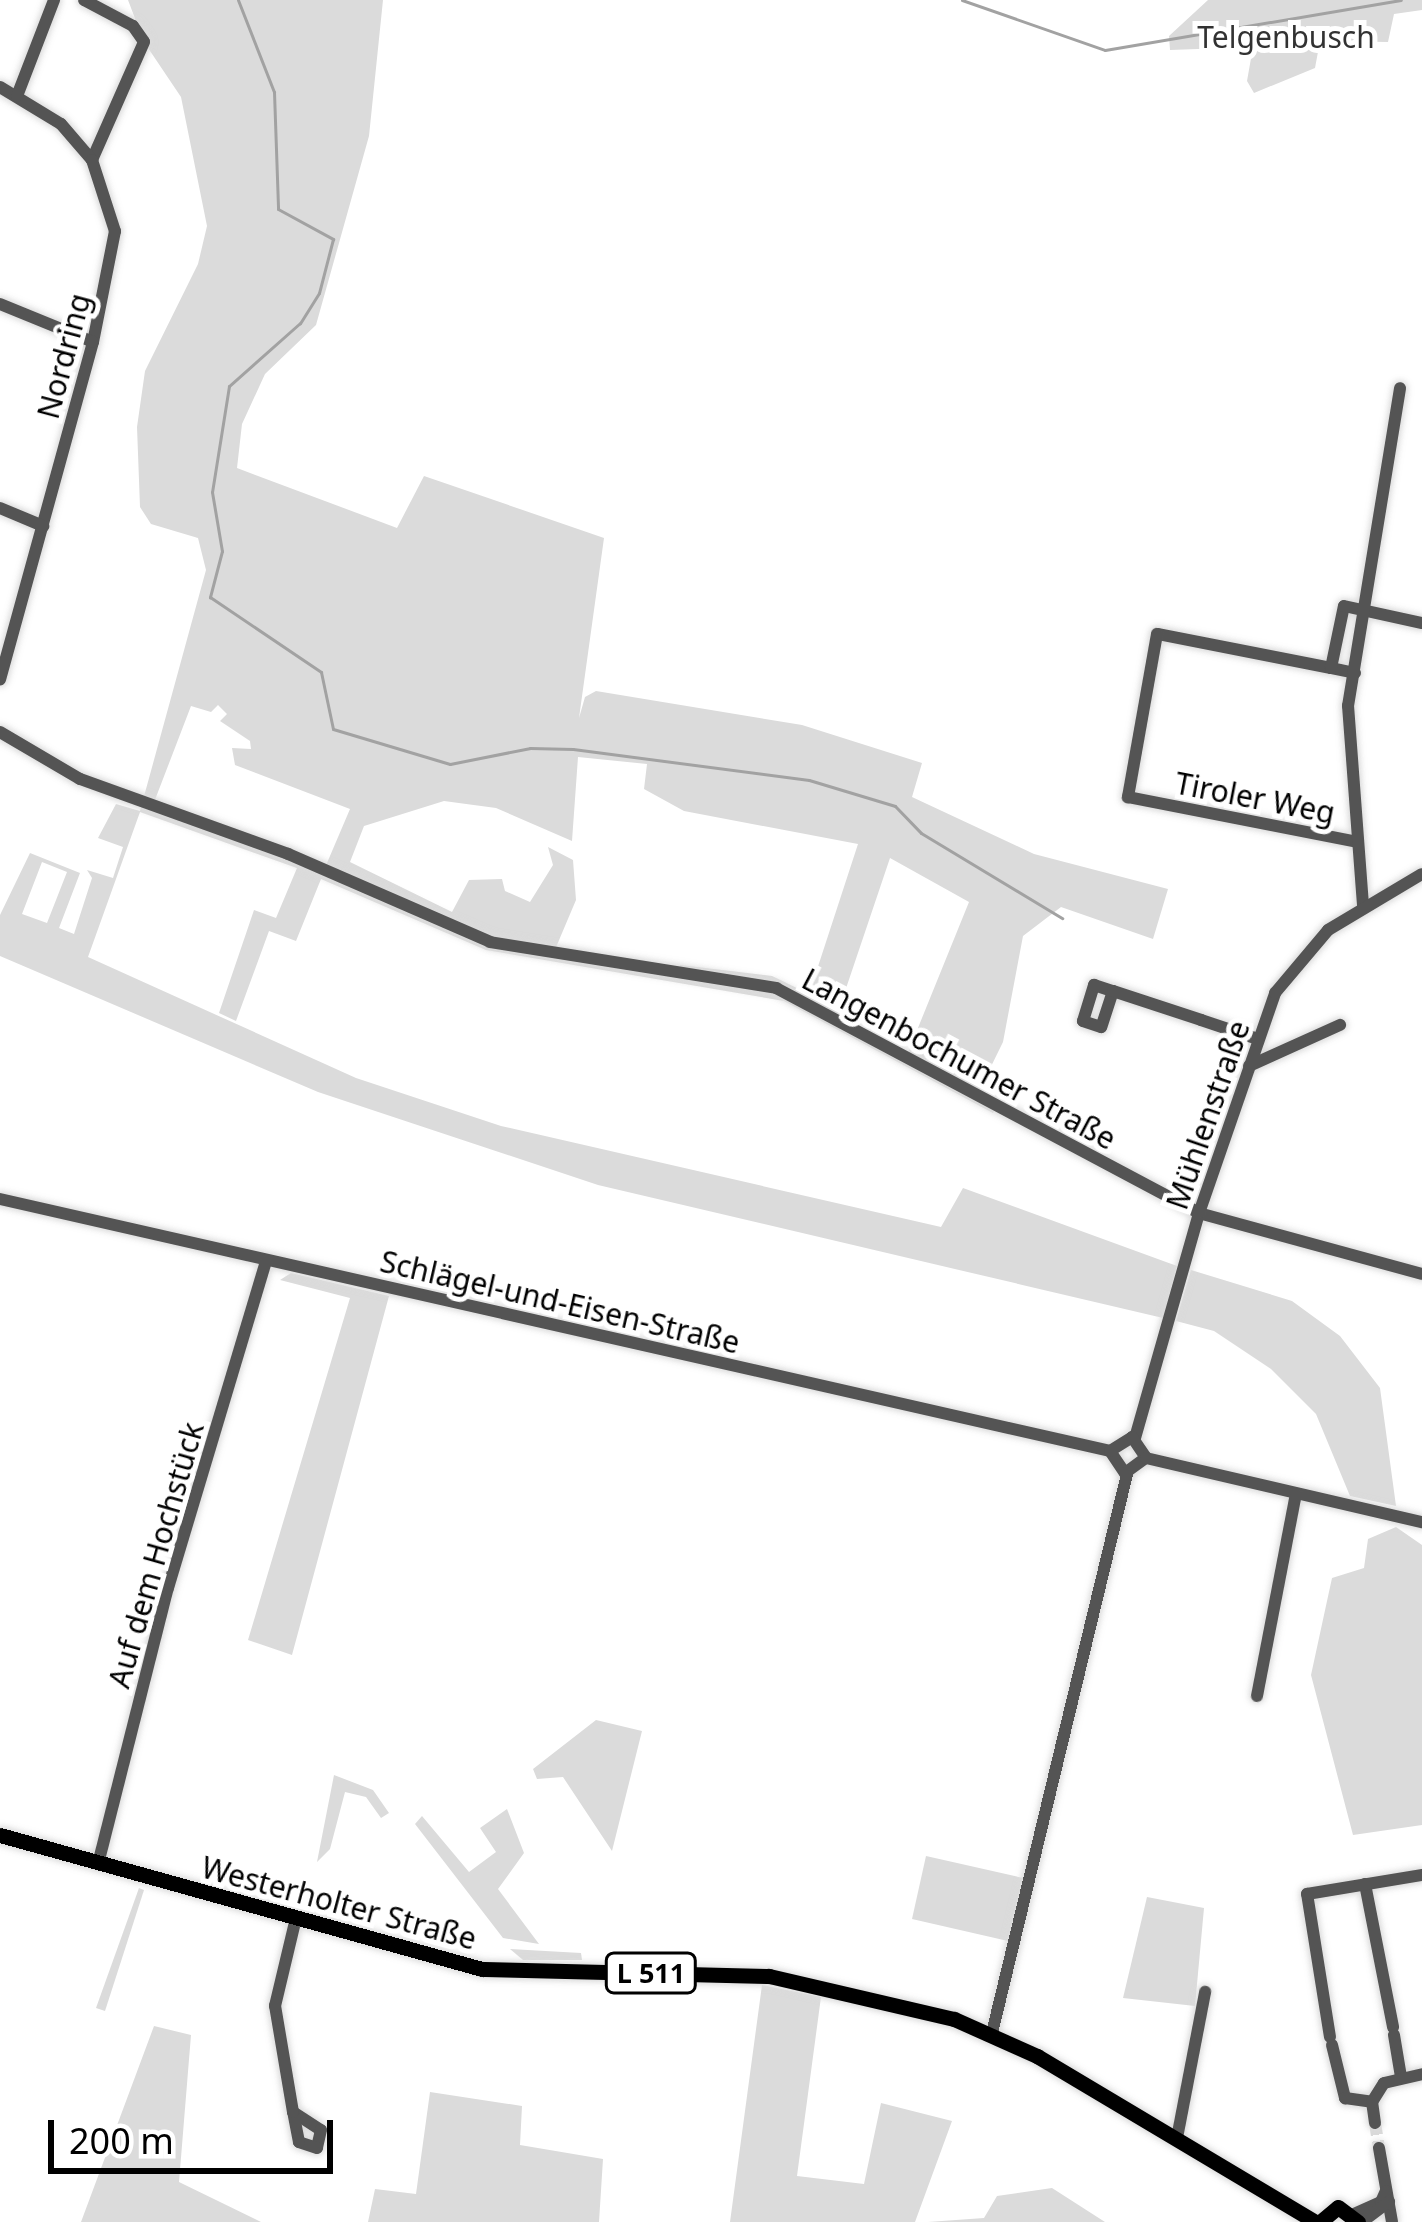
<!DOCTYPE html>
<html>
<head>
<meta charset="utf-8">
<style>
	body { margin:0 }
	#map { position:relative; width:1422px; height:2222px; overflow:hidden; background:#fff; font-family:"Noto Sans",sans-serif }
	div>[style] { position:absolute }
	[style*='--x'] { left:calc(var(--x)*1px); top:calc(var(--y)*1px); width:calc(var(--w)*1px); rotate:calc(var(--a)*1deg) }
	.green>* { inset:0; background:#dbdbdb }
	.stream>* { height:3px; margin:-1.5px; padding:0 1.5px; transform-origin:1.5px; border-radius:1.5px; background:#a2a2a2 }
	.minor-tunnel>* { height:12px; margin-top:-6px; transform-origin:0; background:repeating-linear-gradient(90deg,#d9d9d9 0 12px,transparent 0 18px) }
	.roads { filter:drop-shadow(0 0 3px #dbdbdb) drop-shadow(0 0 3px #dbdbdb) }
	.minor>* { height:12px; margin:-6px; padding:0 6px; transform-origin:6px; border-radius:6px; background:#545454 }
	.major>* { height:15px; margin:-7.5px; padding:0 7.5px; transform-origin:7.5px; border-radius:7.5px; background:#000 }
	span { translate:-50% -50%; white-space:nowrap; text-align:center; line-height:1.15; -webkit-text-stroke:10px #fff; paint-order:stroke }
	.shield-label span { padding:3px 9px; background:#fff; border:3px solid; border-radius:9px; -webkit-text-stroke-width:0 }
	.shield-label { font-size:27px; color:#000; font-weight:700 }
	.park-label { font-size:30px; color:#323232 }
	.street-label { font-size:30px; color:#000 }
	.scale { position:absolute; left:48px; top:2120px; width:285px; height:54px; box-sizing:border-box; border:6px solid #000; border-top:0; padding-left:15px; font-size:36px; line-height:42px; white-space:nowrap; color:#000; -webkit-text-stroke:9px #fff; paint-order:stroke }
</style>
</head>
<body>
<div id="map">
	<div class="green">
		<div style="clip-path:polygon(evenodd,128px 0,383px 0,369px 136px,316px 325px,265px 374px,242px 424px,237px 468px,397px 528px,424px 476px,604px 538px,579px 718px,585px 697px,596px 691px,802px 725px,922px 763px,912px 797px,1034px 854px,1168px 889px,1153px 939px,1061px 907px,1023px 936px,1003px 1042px,978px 1093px,997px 1105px,993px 1113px,784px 1001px,486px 950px,321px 879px,296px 941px,269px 931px,236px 1021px,219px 1013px,254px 910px,276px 918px,297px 868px,140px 812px,88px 957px,356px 1078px,501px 1126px,941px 1227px,963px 1188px,1177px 1266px,1163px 1318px,598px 1185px,318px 1092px,0 956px,0 915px,30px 853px,80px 873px,59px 928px,74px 934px,92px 878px,87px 870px,113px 878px,123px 847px,98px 838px,116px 804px,140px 811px,206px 570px,198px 538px,151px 524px,140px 507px,137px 427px,145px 371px,198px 264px,207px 226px,181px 97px,144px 42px,128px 0,218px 705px,227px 714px,220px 721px,250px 741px,251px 749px,232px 748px,235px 765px,350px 809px,324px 870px,153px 805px,191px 706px,211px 712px,218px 705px,128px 0,578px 757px,647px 764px,644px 789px,684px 811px,858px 844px,809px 994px,772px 976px,680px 965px,678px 973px,554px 952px,576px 900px,573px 860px,548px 847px,553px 865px,530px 902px,505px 891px,502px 879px,469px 880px,452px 912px,350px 862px,364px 826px,444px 801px,496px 808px,572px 841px,578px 757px,128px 0,890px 858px,969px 902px,907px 1055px,836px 1018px,890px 858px,128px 0,42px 862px,67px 872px,47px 923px,22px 914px,42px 862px)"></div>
		<div style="clip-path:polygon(1208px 0,1422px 0,1422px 10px,1394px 14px,1388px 42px,1320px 41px,1315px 68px,1254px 93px,1247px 81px,1253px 47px,1170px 50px,1169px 36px)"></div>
		<div style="clip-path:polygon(1191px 1270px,1292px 1301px,1340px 1336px,1380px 1388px,1396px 1506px,1350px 1496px,1316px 1414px,1271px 1369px,1214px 1331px,1176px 1321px)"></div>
		<div style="clip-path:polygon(291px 1273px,389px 1296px,292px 1655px,248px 1640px,350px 1298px,280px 1280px)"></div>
		<div style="clip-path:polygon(1396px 1527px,1422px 1545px,1422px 1825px,1353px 1835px,1311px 1675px,1332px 1578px,1364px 1568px,1368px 1539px)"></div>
		<div style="clip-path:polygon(596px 1720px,642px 1731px,612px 1851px,563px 1777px,537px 1779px,533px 1769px)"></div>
		<div style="clip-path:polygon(334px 1775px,373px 1790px,389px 1813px,381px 1818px,366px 1797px,345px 1792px,330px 1849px,317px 1862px)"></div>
		<div style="clip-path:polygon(507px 1809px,524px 1853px,498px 1889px,539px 1944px,503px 1938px,415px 1824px,422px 1816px,469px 1872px,496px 1852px,480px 1828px)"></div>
		<div style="clip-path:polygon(926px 1856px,1023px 1878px,1008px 1941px,912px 1919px)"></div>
		<div style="clip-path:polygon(139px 1888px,144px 1890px,105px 2011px,96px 2008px)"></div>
		<div style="clip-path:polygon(1147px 1897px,1204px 1908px,1195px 2006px,1123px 1998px)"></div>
		<div style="clip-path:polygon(510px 1949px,581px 1953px,582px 1960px,523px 1960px)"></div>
		<div style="clip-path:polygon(762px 1985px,821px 1997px,797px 2176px,864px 2184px,881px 2103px,952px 2121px,915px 2222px,730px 2222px)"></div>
		<div style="clip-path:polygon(154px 2026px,191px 2035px,179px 2182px,261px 2222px,81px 2222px)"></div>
		<div style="clip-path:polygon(430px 2092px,522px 2106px,520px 2145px,603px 2159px,599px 2222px,368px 2222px,375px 2189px,416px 2194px)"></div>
		<div style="clip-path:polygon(1052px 2188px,1105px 2222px,928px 2222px,984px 2218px,997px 2196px)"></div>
	</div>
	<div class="stream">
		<div style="--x:238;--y:0;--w:99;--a:68.6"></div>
		<div style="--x:274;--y:92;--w:117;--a:88"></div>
		<div style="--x:278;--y:209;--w:63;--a:28.6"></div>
		<div style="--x:333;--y:239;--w:56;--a:104.5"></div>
		<div style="--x:319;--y:293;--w:36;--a:122"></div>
		<div style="--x:300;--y:323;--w:95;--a:138.4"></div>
		<div style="--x:229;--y:386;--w:107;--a:99.1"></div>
		<div style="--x:212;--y:492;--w:60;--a:80.4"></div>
		<div style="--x:222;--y:551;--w:48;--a:104.6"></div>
		<div style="--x:210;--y:597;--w:134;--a:34"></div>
		<div style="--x:321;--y:672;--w:58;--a:78.1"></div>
		<div style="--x:333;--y:729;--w:122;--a:16.7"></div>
		<div style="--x:450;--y:764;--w:82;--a:-11.3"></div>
		<div style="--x:530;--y:748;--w:43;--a:1.3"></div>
		<div style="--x:573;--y:749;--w:238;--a:7.5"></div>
		<div style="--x:809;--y:780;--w:90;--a:16.8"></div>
		<div style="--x:895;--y:806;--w:37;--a:46"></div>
		<div style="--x:921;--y:833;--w:165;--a:31.1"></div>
		<div style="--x:962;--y:0;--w:151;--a:19.3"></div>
		<div style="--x:1105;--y:50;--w:300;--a:-9.6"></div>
	</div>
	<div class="minor-tunnel">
		<div style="--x:1375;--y:2123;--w:25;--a:81"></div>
	</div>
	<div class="roads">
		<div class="minor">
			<div style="--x:84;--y:0;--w:55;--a:28"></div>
			<div style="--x:133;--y:26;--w:19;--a:55"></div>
			<div style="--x:144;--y:42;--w:129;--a:113.8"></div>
			<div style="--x:0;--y:87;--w:71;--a:31.2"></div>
			<div style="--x:61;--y:124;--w:48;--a:49.3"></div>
			<div style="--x:92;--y:160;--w:75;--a:72.1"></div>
			<div style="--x:115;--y:231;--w:113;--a:101.2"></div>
			<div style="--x:93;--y:342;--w:350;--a:105.4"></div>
			<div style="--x:17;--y:96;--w:103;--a:-68.9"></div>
			<div style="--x:0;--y:304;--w:100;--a:22.2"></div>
			<div style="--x:0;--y:508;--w:47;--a:22.7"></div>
			<div style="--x:1331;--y:668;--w:177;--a:-168.9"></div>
			<div style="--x:1157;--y:634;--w:166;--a:100.1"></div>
			<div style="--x:1128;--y:797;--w:234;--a:11.1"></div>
			<div style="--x:1355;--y:673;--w:25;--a:-168"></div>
			<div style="--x:1331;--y:668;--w:63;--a:-78.2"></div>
			<div style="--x:1344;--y:606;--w:80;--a:12.3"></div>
			<div style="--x:0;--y:732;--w:93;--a:30.4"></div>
			<div style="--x:80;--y:779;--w:221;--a:19.8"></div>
			<div style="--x:288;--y:854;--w:220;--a:23.5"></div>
			<div style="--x:490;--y:942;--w:290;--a:9.1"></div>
			<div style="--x:776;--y:988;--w:479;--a:28"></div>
			<div style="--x:1199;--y:1213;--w:231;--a:15.3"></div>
			<div style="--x:1363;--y:905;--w:200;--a:-94.3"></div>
			<div style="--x:1348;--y:706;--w:322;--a:-80.7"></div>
			<div style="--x:1113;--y:991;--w:38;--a:108"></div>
			<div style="--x:1101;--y:1027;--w:19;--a:-162"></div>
			<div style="--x:1083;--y:1021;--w:38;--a:-73"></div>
			<div style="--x:1094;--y:985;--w:20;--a:18"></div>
			<div style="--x:1113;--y:991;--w:93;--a:18.2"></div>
			<div style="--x:1201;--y:1020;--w:60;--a:18.4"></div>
			<div style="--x:1249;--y:1066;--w:100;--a:-24.3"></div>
			<div style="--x:0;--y:1199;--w:1138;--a:12.79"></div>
			<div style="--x:1135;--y:1438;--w:234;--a:-74.1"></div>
			<div style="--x:1199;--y:1213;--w:233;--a:-70.9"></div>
			<div style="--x:1275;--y:993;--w:82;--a:-49.9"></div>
			<div style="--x:1328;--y:930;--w:109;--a:-30.8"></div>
			<div style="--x:1110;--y:1451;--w:27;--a:56"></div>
			<div style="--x:1125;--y:1473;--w:26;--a:-36"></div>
			<div style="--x:1110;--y:1451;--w:26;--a:-32"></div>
			<div style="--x:1132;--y:1437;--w:25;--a:56"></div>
			<div style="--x:1146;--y:1458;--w:283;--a:13.1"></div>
			<div style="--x:1257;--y:1696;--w:206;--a:-79.1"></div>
			<div style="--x:98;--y:1864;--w:285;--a:-75.8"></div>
			<div style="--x:168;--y:1588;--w:340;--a:-73.3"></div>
			<div style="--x:1365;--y:1884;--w:146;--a:78.9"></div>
			<div style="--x:992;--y:2033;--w:575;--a:-76.42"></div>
			<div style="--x:1394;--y:2035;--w:43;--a:80.5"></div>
			<div style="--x:1330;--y:2037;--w:145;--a:-99.1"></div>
			<div style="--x:1307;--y:1894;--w:117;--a:-9.4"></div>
			<div style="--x:1332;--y:2045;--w:55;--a:76.2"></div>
			<div style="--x:1345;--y:2098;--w:27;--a:8"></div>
			<div style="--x:293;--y:2112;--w:33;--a:33"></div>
			<div style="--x:321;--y:2130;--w:18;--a:103"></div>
			<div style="--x:317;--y:2148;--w:19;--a:-162"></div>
			<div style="--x:299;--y:2142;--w:31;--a:-101"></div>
			<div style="--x:293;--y:2112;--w:108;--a:-99.6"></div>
			<div style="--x:275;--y:2006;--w:86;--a:-76.6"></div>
			<div style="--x:1375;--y:2123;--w:21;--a:-98"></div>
			<div style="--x:1372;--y:2102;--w:22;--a:-58"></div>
			<div style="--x:1384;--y:2083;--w:39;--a:-13"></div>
			<div style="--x:1177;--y:2138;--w:149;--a:-79.1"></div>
			<div style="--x:1379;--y:2148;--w:75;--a:80"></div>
			<div style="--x:1354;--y:2214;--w:30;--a:-24"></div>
			<div style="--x:1381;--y:2202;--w:12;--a:-66"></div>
			<div style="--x:1362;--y:2222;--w:34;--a:-37"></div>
		</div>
		<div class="major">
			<div style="--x:0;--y:1835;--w:500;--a:15.54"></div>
			<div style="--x:482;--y:1969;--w:287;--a:1.4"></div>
			<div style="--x:769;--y:1976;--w:190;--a:13.1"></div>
			<div style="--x:954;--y:2019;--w:91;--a:24"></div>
			<div style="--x:1037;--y:2056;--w:324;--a:30.8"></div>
			<div style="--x:1320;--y:2222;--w:23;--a:-40"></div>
			<div style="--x:1338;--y:2207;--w:25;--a:37"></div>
		</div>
	</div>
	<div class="shield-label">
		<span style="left:651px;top:1973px">L 511</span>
	</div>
	<div class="park-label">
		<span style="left:1286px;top:37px">Telgenbusch</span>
	</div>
	<div class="street-label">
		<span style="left:64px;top:356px;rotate:-75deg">Nordring</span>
		<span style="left:1255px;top:798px;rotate:11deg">Tiroler Weg</span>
		<span style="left:959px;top:1059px;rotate:28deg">Langenbochumer Straße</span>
		<span style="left:1208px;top:1115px;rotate:-71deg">Mühlenstraße</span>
		<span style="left:560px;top:1302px;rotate:13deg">Schlägel-und-Eisen-Straße</span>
		<span style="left:156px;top:1555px;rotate:-74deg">Auf dem Hochstück</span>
		<span style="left:339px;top:1903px;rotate:15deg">Westerholter Straße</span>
	</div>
	<div class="scale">200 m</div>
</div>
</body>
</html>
